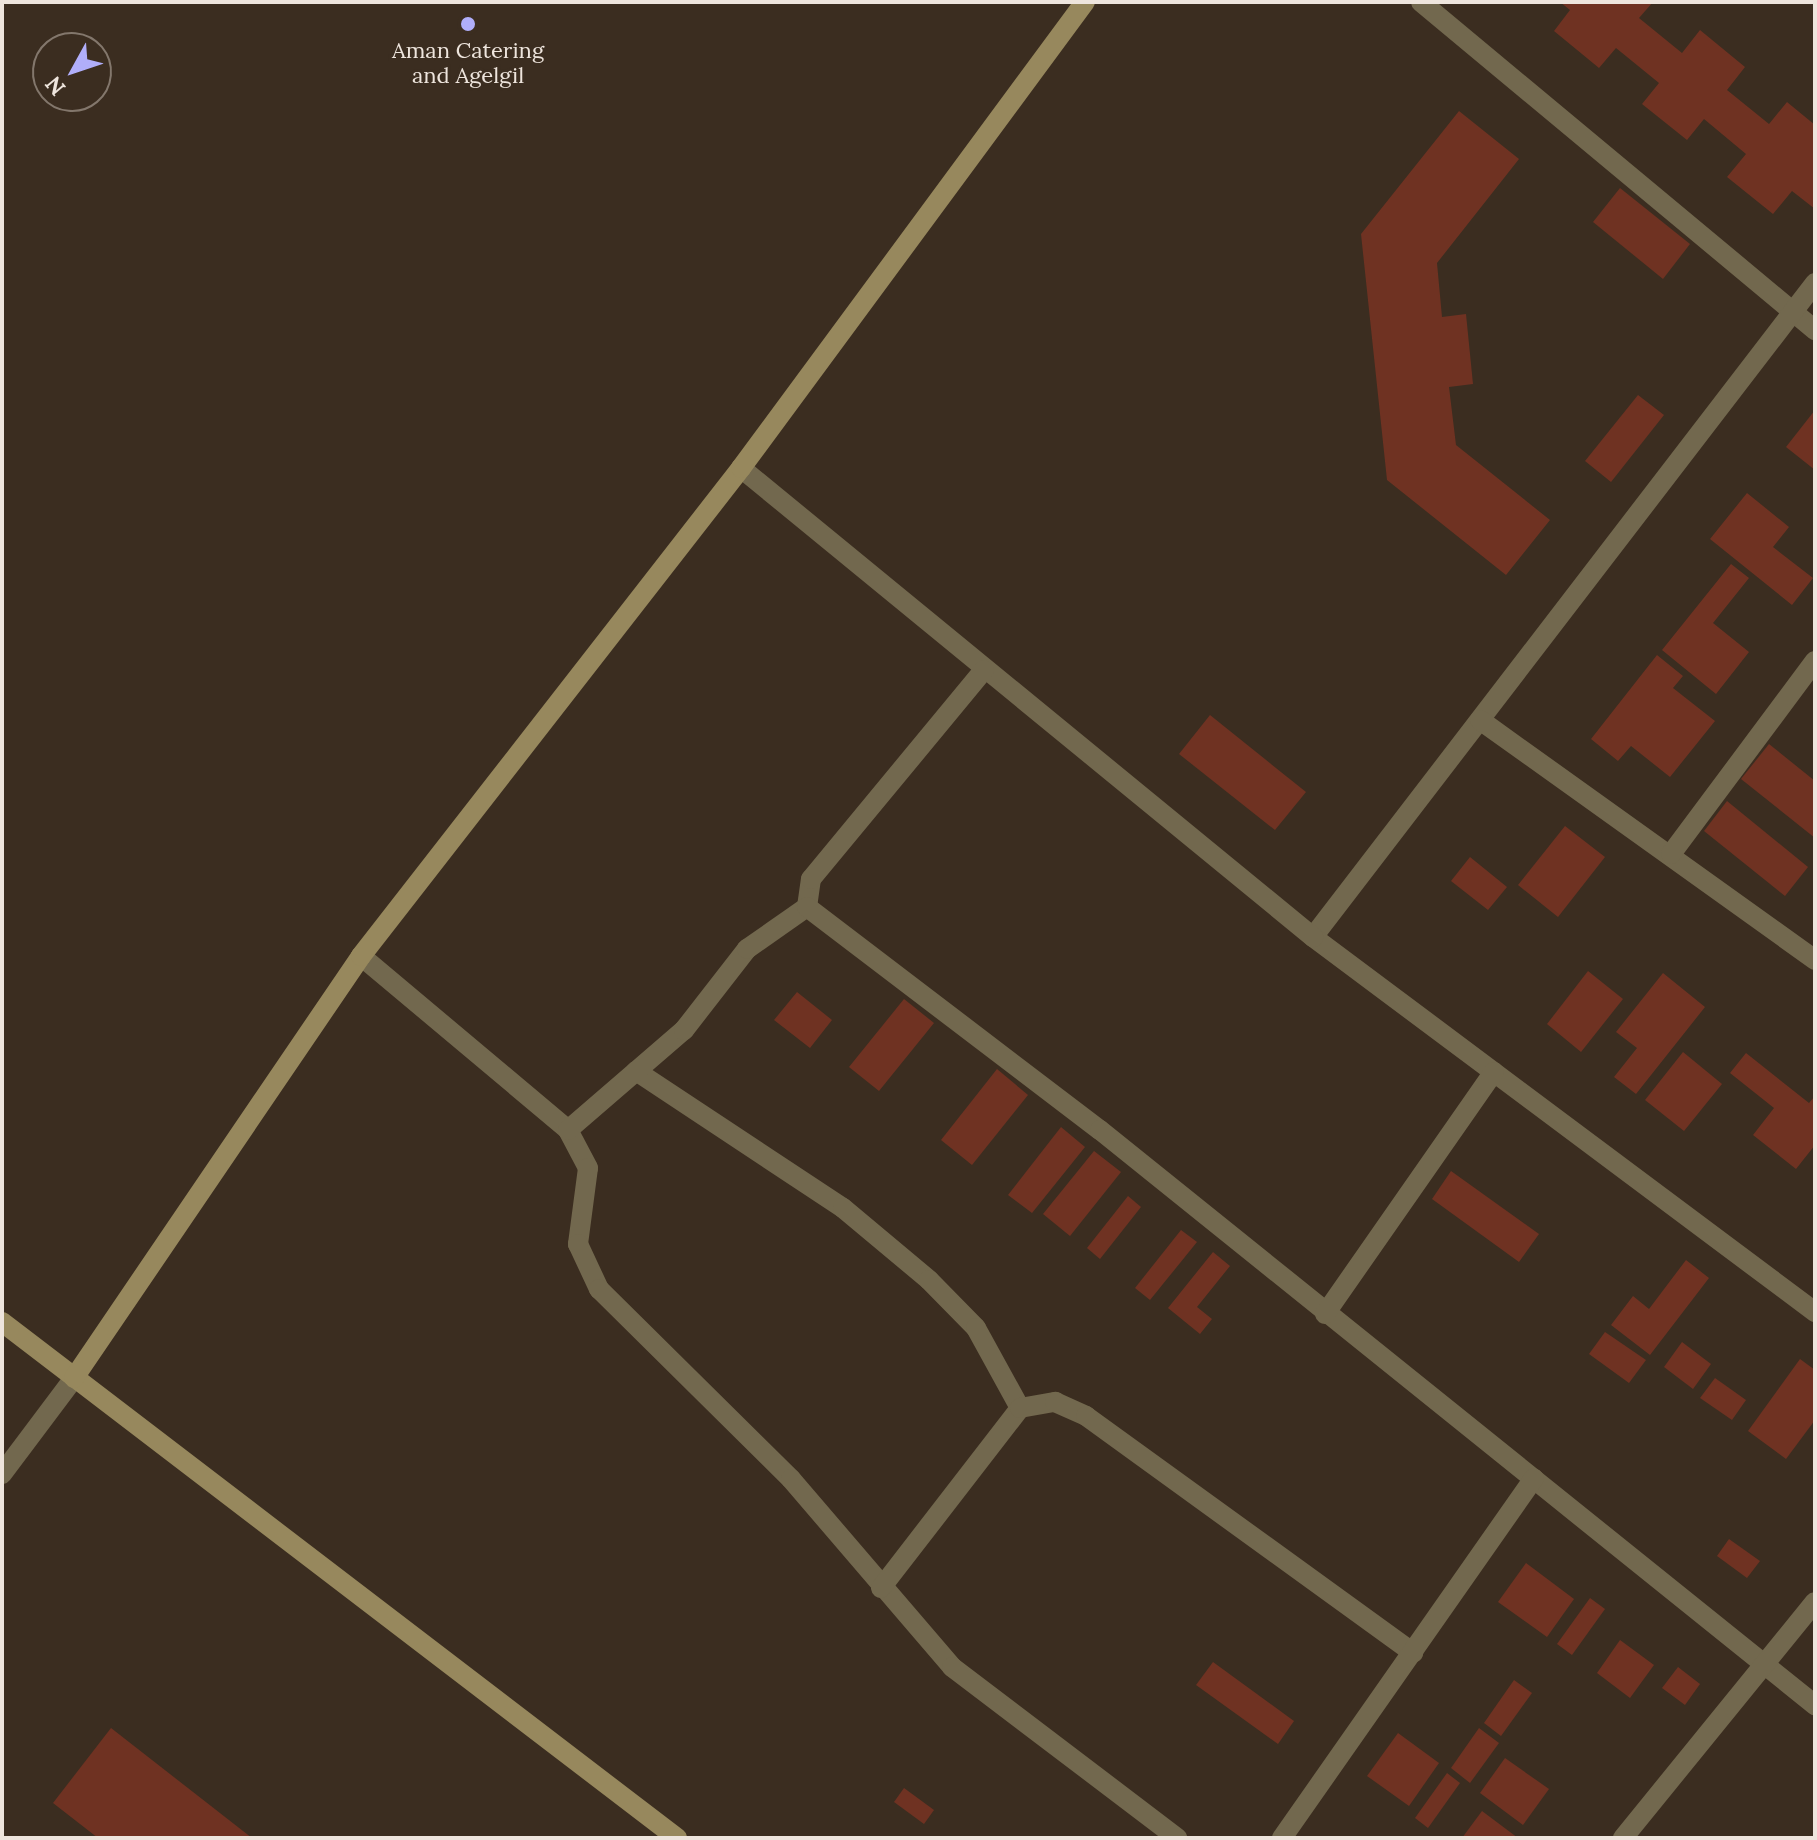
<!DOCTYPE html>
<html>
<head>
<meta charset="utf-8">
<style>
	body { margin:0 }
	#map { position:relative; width:1817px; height:1840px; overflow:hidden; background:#3b2d20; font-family:Lora,serif }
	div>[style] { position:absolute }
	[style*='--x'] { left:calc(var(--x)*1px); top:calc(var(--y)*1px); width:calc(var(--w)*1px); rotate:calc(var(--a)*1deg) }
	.building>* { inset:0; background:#6f3222 }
	.street>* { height:20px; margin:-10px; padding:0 10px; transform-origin:10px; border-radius:10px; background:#72684e }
	.secondary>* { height:20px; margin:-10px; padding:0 10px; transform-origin:10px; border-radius:10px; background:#97885d }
	.dots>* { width:22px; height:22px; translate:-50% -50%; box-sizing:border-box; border:4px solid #3b2d20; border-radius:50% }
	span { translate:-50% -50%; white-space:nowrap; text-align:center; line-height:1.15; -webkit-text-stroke:6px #3b2d20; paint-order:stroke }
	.poi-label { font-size:22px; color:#eee5dd }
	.frame { position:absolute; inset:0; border:4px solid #eee5dd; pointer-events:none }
	.north { position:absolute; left:32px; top:32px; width:80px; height:80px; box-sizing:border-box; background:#3b2d20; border:2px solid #83776c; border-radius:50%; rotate:230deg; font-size:22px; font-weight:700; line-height:32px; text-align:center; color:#eee5dd }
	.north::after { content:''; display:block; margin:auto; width:28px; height:36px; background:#b0aefa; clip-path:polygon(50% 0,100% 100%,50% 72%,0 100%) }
</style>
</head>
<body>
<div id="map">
	<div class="building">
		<div style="clip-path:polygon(1560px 2px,1653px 2px,1639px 18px,1682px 53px,1700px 30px,1745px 67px,1727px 90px,1769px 124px,1787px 102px,1815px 125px,1815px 209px,1792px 191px,1773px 214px,1727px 177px,1746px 154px,1704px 119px,1687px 140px,1642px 104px,1659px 83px,1616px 48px,1599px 68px,1554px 31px,1570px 10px)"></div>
		<div style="clip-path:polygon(1459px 111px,1519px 159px,1437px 263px,1442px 317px,1466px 314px,1473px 384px,1449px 387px,1456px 445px,1550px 520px,1506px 575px,1387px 480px,1361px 234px)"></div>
		<div style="clip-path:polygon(1620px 188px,1690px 244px,1663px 279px,1593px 222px)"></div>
		<div style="clip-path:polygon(1638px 395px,1664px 415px,1611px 482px,1585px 461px)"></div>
		<div style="clip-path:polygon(1815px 410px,1815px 470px,1786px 447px)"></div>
		<div style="clip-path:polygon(1747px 493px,1789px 527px,1773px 547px,1813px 578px,1792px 605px,1710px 539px)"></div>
		<div style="clip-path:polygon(1731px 564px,1749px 578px,1713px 623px,1749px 652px,1716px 694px,1662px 650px)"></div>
		<div style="clip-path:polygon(1657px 655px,1683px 676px,1673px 688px,1715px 721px,1670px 777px,1631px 746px,1618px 761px,1591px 739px)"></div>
		<div style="clip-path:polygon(1210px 715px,1306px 792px,1275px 830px,1179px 754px)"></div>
		<div style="clip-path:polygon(1769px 744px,1815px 781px,1815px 838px,1741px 779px)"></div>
		<div style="clip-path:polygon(1727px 801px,1808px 867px,1785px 896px,1704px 831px)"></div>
		<div style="clip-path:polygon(1565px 826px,1605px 857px,1558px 917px,1518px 885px)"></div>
		<div style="clip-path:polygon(1470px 857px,1507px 887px,1488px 910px,1451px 881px)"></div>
		<div style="clip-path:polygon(1588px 971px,1623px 999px,1581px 1052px,1547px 1024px)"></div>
		<div style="clip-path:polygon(1663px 973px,1705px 1007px,1636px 1094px,1614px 1077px,1637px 1048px,1616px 1032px)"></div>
		<div style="clip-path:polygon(797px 992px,832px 1020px,810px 1048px,774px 1020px)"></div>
		<div style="clip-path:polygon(904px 999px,934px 1023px,879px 1091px,849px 1067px)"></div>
		<div style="clip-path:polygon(1683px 1052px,1722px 1084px,1684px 1131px,1645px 1100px)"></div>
		<div style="clip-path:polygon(1746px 1053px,1809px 1103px,1815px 1096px,1815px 1145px,1796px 1169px,1753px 1135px,1774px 1108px,1730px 1073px)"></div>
		<div style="clip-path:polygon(997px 1069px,1028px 1095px,972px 1165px,941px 1140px)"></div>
		<div style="clip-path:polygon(1061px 1127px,1085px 1147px,1032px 1213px,1008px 1195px)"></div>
		<div style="clip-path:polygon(1094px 1151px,1121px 1172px,1070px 1236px,1043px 1214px)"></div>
		<div style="clip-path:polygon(1451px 1171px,1539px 1234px,1519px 1262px,1432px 1199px)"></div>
		<div style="clip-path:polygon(1128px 1196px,1141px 1207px,1100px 1259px,1087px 1248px)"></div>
		<div style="clip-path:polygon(1181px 1230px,1197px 1242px,1150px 1300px,1135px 1288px)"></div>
		<div style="clip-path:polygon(1213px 1252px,1230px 1266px,1197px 1307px,1212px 1319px,1200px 1334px,1168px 1308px)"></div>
		<div style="clip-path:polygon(1686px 1260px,1709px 1278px,1650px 1355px,1611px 1325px,1633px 1296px,1649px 1309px)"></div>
		<div style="clip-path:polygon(1605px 1332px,1646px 1360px,1629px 1383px,1589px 1354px)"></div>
		<div style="clip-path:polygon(1682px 1342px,1711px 1364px,1693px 1389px,1664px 1367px)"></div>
		<div style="clip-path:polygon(1800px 1359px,1815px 1370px,1815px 1420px,1786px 1459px,1748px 1431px)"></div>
		<div style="clip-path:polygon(1715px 1378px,1746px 1400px,1732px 1420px,1700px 1398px)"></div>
		<div style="clip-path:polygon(1729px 1539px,1760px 1561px,1747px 1578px,1717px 1556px)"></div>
		<div style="clip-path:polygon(1526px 1563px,1574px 1599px,1547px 1637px,1498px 1602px)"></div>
		<div style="clip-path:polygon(1590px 1598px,1605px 1609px,1572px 1655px,1557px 1644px)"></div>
		<div style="clip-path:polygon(1620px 1640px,1654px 1665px,1630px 1698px,1597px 1673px)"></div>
		<div style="clip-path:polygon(1213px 1662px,1294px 1721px,1278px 1744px,1196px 1685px)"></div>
		<div style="clip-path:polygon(1678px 1667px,1700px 1684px,1685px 1705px,1662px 1688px)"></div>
		<div style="clip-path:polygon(1514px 1680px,1532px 1693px,1501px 1736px,1484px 1723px)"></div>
		<div style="clip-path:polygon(111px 1728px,252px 1838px,98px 1838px,53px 1803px)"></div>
		<div style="clip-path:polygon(1479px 1728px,1499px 1743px,1470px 1783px,1451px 1768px)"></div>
		<div style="clip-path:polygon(1398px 1733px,1439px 1763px,1409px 1806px,1367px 1776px)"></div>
		<div style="clip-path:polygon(1505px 1758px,1549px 1789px,1523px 1825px,1480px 1793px)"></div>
		<div style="clip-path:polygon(1447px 1773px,1460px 1783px,1428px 1828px,1415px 1818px)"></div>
		<div style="clip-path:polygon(904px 1788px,934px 1810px,924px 1824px,894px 1802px)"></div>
		<div style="clip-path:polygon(1482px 1811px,1518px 1838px,1462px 1838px)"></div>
	</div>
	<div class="street">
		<div style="--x:1421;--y:2;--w:513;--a:39.78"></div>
		<div style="--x:1815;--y:283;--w:824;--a:127.51"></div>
		<div style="--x:1313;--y:937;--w:627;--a:36.76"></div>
		<div style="--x:741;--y:468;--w:740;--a:39.35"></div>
		<div style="--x:1480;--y:720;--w:412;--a:35.6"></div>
		<div style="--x:1671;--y:854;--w:241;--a:-53.3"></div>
		<div style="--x:807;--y:907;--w:28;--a:-82"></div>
		<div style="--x:811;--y:879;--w:271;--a:-50.4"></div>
		<div style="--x:361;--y:956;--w:270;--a:40"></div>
		<div style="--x:568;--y:1130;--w:43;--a:62.2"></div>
		<div style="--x:588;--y:1168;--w:77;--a:97.5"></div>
		<div style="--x:578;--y:1244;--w:50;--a:65"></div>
		<div style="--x:599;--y:1289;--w:270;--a:44.7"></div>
		<div style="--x:791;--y:1479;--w:248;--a:49.4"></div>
		<div style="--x:952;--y:1667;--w:283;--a:37.2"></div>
		<div style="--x:636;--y:1071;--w:248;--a:33.5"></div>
		<div style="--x:843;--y:1208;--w:112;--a:39.9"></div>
		<div style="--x:929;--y:1280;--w:67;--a:45.6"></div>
		<div style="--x:976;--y:1328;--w:91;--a:61.2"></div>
		<div style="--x:568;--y:1130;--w:153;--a:-40.8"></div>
		<div style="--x:684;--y:1030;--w:103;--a:-52.1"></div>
		<div style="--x:747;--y:949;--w:73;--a:-35"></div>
		<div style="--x:807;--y:907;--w:368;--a:37.3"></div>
		<div style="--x:1100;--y:1130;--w:918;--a:38.81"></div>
		<div style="--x:1325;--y:1314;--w:295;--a:-55.1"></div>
		<div style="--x:2;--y:1474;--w:120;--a:-53.1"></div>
		<div style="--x:881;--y:1588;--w:227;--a:-52.3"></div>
		<div style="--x:1020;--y:1408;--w:36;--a:-10"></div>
		<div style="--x:1055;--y:1402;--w:34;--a:24"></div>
		<div style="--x:1086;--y:1416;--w:404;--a:35.9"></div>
		<div style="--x:1282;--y:1838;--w:439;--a:-55"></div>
		<div style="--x:1623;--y:1838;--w:304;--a:-50.9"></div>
	</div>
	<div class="secondary">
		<div style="--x:2;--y:1322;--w:850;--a:37.4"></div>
		<div style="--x:74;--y:1378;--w:510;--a:-55.78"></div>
		<div style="--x:361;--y:956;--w:619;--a:-52.09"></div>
		<div style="--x:741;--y:468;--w:579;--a:-53.57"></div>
	</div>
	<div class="dots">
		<div style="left:468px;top:24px;background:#b0aefa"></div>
	</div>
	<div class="poi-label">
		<span style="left:468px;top:63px">Aman Catering<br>and Agelgil</span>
	</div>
	<div class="frame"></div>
	<div class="north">N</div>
</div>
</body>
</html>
